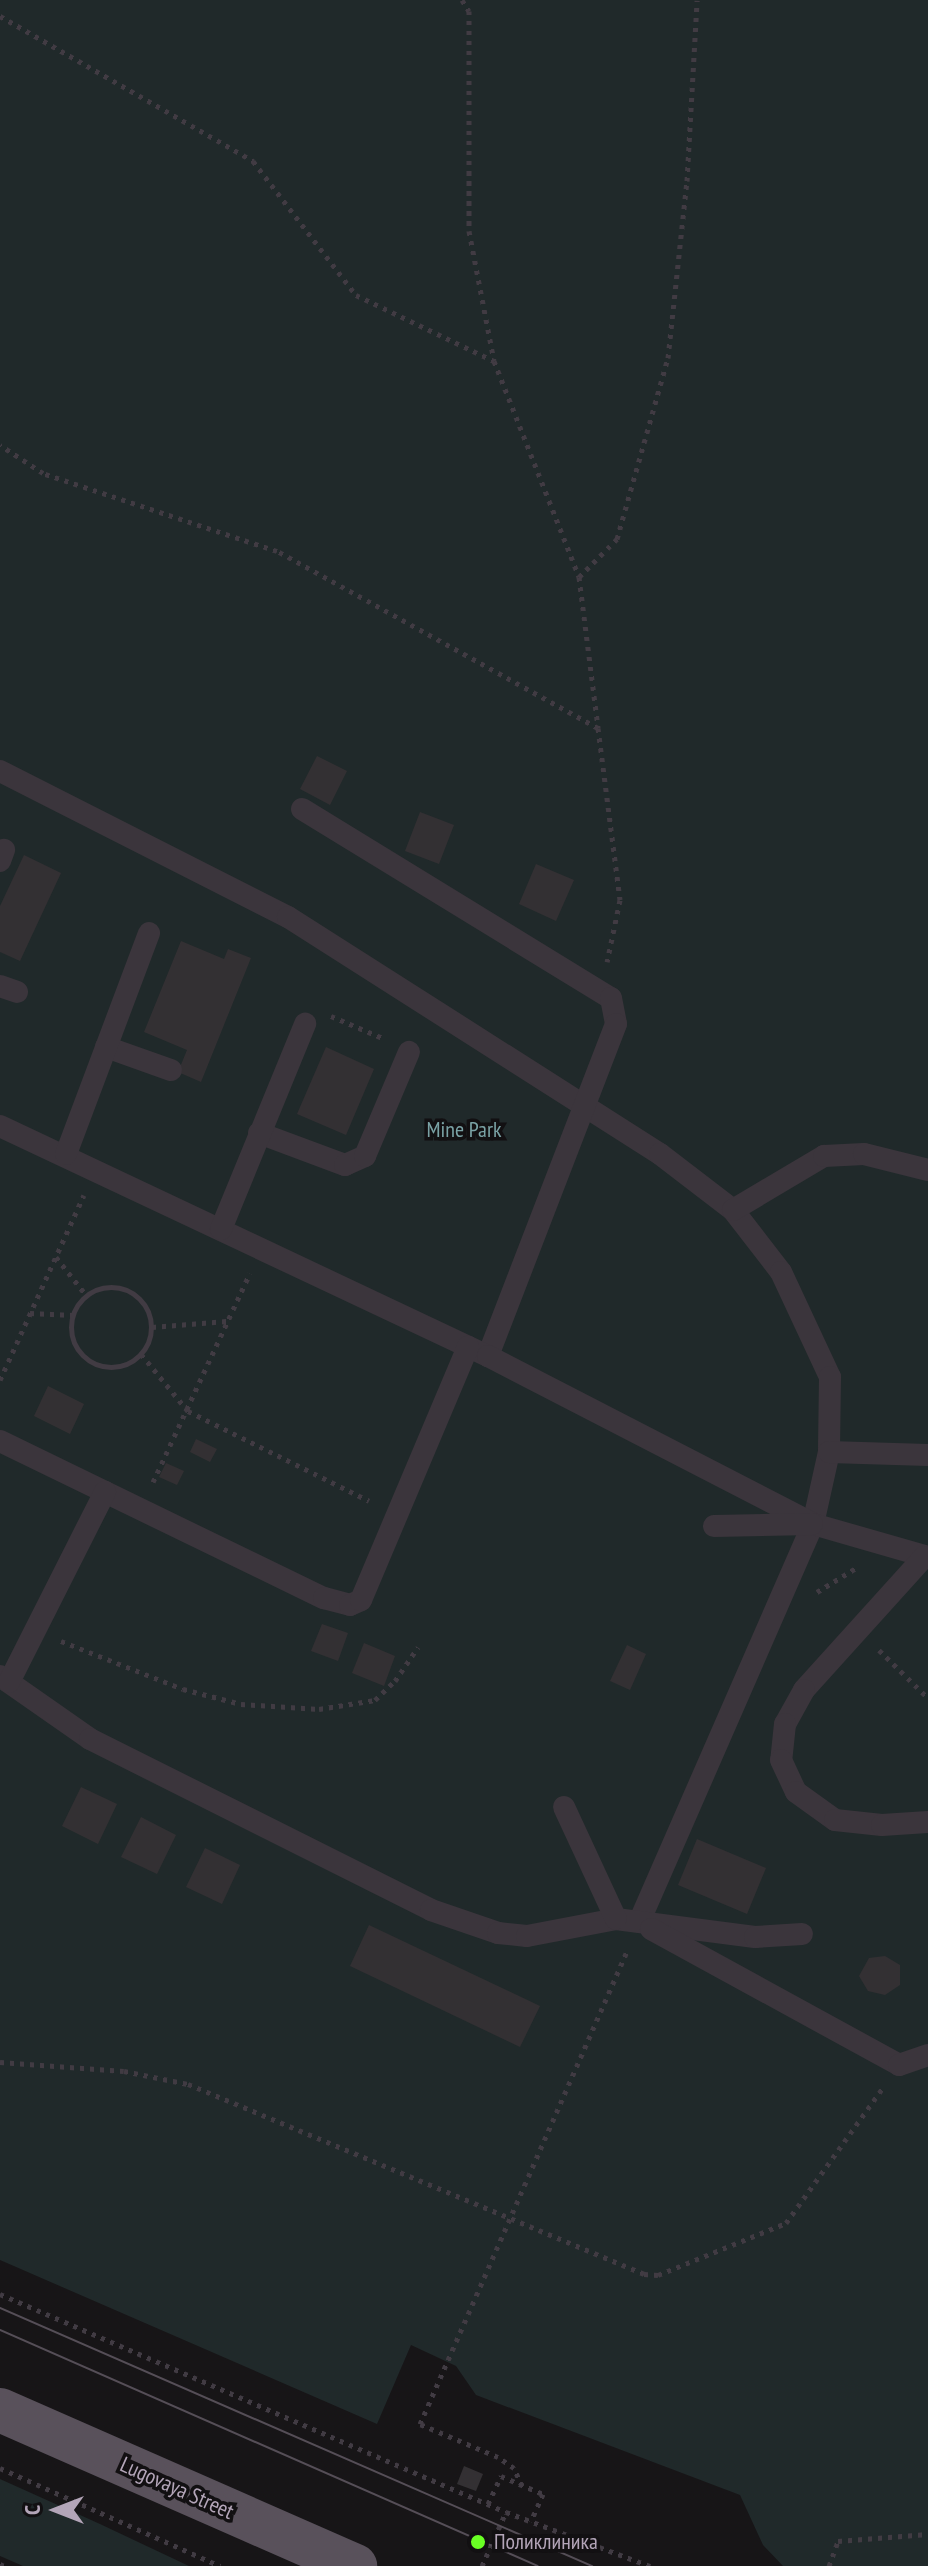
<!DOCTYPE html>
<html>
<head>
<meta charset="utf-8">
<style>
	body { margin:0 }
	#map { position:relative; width:928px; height:2566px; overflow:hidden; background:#171517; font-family:"PT Sans Narrow",sans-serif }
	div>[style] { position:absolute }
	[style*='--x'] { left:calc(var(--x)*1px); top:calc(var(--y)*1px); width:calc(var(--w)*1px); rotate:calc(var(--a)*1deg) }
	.green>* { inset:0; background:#20292a }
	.building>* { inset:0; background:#333033 }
	.path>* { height:5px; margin-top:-2.5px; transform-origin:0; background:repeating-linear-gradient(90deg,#413b43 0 4px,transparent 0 10px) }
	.path>.ring { margin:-2.5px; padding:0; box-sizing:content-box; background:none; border:5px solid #413b43; border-radius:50% }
	.lane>* { height:22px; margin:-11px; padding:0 11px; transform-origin:11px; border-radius:11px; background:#3b353c }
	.primary>* { height:44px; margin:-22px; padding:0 22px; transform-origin:22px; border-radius:22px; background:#59515b }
	.tram>* { height:2px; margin:-1px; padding:0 1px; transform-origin:1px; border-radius:1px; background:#554e57 }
	.dots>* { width:22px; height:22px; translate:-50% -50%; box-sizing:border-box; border:4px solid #121012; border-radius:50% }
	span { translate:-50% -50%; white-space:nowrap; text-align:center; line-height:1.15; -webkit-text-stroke:7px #121012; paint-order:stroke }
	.park-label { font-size:22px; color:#7aa2a5 }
	.street-label { font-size:22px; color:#b3a5b8 }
	.poi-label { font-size:22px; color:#b3a5b8 }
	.left { translate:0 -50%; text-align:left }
	.north { position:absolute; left:16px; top:2470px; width:80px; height:80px; -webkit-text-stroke:6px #121012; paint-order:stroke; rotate:270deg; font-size:22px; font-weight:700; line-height:32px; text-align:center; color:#b3a5b8 }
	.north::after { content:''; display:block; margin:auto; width:28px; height:36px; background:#b3a5b8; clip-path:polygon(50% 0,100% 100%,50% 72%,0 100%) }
</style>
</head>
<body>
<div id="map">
	<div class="green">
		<div style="clip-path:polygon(0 0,928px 0,928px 2566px,783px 2566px,763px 2545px,740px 2495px,476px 2395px,456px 2366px,411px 2345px,377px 2424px,0 2260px)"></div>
		<div style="clip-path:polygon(0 2479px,100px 2524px,189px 2566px,23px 2566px,0 2556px)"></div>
	</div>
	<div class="building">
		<div style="clip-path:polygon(317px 756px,347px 771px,330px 805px,300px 789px)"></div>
		<div style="clip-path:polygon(420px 812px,454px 825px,439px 864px,405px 851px)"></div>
		<div style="clip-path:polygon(24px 855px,61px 873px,20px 961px,0 952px,0 906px)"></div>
		<div style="clip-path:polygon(536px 864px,574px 880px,556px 921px,519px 904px)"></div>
		<div style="clip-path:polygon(181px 941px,224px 959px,228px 949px,251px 958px,201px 1082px,178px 1072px,187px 1050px,144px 1032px)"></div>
		<div style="clip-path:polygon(326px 1047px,374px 1069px,346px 1135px,297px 1114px)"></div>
		<div style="clip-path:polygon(48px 1386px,84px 1404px,70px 1434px,34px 1416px)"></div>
		<div style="clip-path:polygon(196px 1439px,217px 1449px,210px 1462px,190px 1452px)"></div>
		<div style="clip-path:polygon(166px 1463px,184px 1471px,177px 1485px,159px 1477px)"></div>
		<div style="clip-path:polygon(322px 1624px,348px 1633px,338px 1661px,311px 1651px)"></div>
		<div style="clip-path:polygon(364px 1643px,395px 1656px,384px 1686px,352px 1673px)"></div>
		<div style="clip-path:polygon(627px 1645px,646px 1654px,630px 1690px,610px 1681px)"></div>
		<div style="clip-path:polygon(81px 1787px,117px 1804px,98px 1844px,62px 1826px)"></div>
		<div style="clip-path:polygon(141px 1817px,176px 1835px,157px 1874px,121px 1857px)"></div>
		<div style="clip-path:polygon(697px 1839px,766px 1868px,747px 1914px,678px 1885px)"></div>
		<div style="clip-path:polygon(205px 1848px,240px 1865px,222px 1904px,186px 1887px)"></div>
		<div style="clip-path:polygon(369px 1925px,540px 2006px,520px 2047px,350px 1966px)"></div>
		<div style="clip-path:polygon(885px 1956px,900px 1965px,900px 1985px,885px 1995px,868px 1991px,859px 1976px,869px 1958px)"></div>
		<div style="clip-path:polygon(464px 2466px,483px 2474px,476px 2491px,457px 2484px)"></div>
	</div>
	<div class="path">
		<div style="--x:462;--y:0;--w:13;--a:58"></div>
		<div style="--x:469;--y:11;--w:220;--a:90"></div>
		<div style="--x:469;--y:231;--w:132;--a:79.1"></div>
		<div style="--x:0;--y:16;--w:292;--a:29.8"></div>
		<div style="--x:253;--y:161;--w:169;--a:52.5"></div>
		<div style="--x:356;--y:295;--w:153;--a:25.6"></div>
		<div style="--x:494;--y:361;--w:232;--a:68.5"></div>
		<div style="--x:579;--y:577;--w:152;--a:82.8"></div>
		<div style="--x:598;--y:728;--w:367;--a:-151.1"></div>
		<div style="--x:277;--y:551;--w:247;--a:-161.6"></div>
		<div style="--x:43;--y:473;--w:51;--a:-146.9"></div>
		<div style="--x:579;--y:577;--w:54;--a:-45"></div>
		<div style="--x:617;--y:539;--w:188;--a:-74.3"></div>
		<div style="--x:668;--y:358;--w:178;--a:-83.9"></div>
		<div style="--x:687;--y:181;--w:181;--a:-86.8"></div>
		<div style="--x:598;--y:728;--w:173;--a:82.7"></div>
		<div style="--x:620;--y:900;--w:63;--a:101.8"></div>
		<div style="--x:331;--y:1016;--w:59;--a:23.1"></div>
		<div style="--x:56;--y:1257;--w:48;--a:51.7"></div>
		<div class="ring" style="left:71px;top:1287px;width:75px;height:75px"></div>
		<div style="--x:30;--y:1313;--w:43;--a:2.7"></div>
		<div style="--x:152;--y:1327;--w:75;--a:-4.6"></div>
		<div style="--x:141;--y:1354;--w:74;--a:50.5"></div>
		<div style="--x:188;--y:1411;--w:202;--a:26.4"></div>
		<div style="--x:0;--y:1380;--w:203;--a:-65.6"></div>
		<div style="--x:153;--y:1482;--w:230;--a:-65.1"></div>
		<div style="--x:817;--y:1592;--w:46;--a:-31.6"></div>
		<div style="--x:61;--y:1641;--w:131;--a:21.5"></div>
		<div style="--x:183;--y:1689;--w:60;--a:14.5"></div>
		<div style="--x:241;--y:1704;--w:78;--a:3.7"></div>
		<div style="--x:319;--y:1709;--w:57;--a:-9.1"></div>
		<div style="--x:375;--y:1700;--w:28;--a:-44"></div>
		<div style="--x:395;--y:1681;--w:41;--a:-55.9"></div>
		<div style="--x:879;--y:1650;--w:69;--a:44.4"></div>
		<div style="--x:0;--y:2062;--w:124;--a:4.2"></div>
		<div style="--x:124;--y:2071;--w:65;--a:11.5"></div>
		<div style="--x:188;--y:2084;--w:494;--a:22.6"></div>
		<div style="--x:644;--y:2274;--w:14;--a:4"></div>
		<div style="--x:658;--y:2275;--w:138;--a:-22.1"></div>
		<div style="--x:786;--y:2223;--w:165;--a:-54.4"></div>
		<div style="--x:0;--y:2294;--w:551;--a:23.31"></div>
		<div style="--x:506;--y:2512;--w:154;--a:20.6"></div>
		<div style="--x:0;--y:2468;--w:241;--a:24"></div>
		<div style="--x:522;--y:2486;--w:20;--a:-114"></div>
		<div style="--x:514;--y:2468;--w:19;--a:-145"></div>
		<div style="--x:498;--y:2457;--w:85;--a:-157.1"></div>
		<div style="--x:420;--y:2424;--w:519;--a:-66.35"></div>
		<div style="--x:488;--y:2504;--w:31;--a:-65"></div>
		<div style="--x:501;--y:2476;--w:46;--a:23.2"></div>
		<div style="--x:543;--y:2494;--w:30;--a:114"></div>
		<div style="--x:0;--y:2564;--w:4;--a:27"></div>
		<div style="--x:482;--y:2566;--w:59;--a:-66"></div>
		<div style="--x:829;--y:2566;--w:27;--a:-70"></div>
		<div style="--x:838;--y:2541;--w:90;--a:-4.4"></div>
	</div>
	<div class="lane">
		<div style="--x:0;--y:771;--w:323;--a:26.9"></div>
		<div style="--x:288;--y:917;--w:441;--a:32.5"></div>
		<div style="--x:660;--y:1154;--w:92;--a:37.5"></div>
		<div style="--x:733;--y:1210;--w:78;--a:52.3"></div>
		<div style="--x:781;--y:1272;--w:116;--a:65"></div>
		<div style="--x:830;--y:1377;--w:75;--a:90.8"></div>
		<div style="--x:829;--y:1452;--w:74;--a:102.5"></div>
		<div style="--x:813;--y:1524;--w:434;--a:113.6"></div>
		<div style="--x:302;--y:809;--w:362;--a:31.5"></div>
		<div style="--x:611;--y:998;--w:26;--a:79"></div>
		<div style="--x:616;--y:1024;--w:356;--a:111.1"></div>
		<div style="--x:0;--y:861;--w:12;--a:-70"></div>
		<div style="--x:0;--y:986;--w:18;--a:19"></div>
		<div style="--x:106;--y:1047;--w:69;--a:19.5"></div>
		<div style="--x:0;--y:1126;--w:539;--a:25.24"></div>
		<div style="--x:488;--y:1356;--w:366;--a:27.3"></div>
		<div style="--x:813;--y:1524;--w:120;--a:16"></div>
		<div style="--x:259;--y:1133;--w:92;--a:20.4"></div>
		<div style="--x:345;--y:1165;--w:22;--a:-24"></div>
		<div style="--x:365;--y:1156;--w:113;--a:-67.1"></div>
		<div style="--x:66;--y:1154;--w:236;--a:-69.4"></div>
		<div style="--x:733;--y:1210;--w:106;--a:-30.7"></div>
		<div style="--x:824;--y:1156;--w:40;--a:-2.9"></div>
		<div style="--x:864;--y:1154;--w:66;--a:14"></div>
		<div style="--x:221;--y:1229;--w:222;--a:-67.7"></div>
		<div style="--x:0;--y:1441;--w:360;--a:25.9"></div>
		<div style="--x:324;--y:1598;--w:27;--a:15"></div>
		<div style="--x:350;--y:1605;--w:12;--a:-24"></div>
		<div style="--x:361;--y:1600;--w:275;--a:-67.1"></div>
		<div style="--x:829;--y:1452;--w:99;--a:1.7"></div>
		<div style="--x:714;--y:1526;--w:98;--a:-1.2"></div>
		<div style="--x:924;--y:1557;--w:179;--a:132.1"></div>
		<div style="--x:804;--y:1690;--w:39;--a:119"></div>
		<div style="--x:785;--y:1724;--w:36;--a:96"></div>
		<div style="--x:781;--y:1760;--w:35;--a:65"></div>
		<div style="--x:796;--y:1792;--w:48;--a:35.7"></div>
		<div style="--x:835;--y:1820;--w:47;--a:6.1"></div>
		<div style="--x:882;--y:1825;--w:46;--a:-3.7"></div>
		<div style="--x:0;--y:1676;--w:110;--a:35"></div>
		<div style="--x:90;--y:1739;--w:381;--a:26.6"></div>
		<div style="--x:431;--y:1910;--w:71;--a:18.9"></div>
		<div style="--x:498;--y:1933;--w:29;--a:6"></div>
		<div style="--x:527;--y:1936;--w:91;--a:-10.8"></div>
		<div style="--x:616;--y:1919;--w:140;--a:7.4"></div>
		<div style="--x:755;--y:1937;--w:47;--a:-3.7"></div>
		<div style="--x:9;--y:1682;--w:213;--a:-63.2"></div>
		<div style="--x:564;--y:1807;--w:123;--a:65.1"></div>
		<div style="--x:651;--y:1929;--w:283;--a:28.7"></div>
		<div style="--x:899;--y:2065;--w:31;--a:-19"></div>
	</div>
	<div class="primary">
		<div style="--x:0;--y:2410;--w:388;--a:23.7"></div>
	</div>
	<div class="tram">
		<div style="--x:0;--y:2308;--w:646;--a:23.55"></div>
		<div style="--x:0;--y:2330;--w:587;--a:23.69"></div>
	</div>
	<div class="dots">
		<div style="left:478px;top:2542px;background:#69ff24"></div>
	</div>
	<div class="park-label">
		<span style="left:464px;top:1130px">Mine Park</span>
	</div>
	<div class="street-label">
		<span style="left:177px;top:2488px;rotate:24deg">Lugovaya Street</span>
	</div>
	<div class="poi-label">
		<span class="left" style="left:494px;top:2542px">Поликлиника</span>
	</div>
	<div class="north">С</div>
</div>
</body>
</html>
